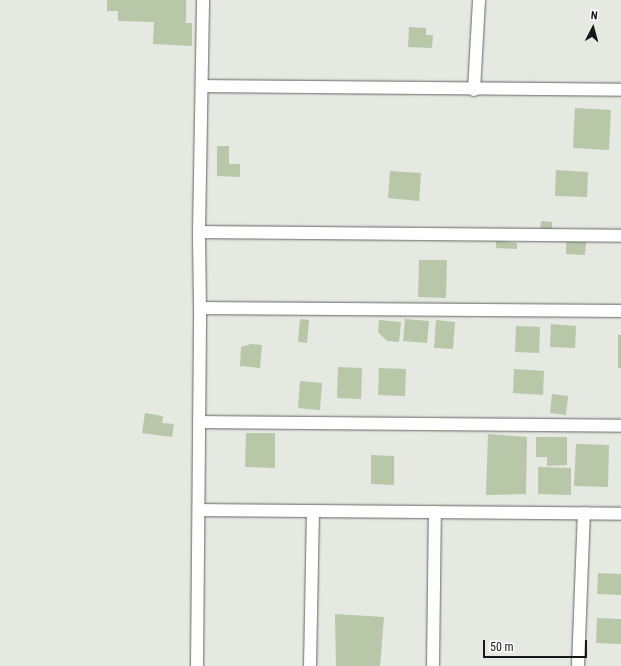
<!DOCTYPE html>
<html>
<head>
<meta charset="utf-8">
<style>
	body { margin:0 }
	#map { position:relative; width:621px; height:666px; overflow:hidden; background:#e5e9e2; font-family:"Roboto Condensed",sans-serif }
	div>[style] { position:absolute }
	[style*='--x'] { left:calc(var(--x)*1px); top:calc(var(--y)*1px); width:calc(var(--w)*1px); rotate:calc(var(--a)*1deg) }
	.building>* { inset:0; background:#b7c7a8 }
	.roads { filter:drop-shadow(0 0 1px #636660) drop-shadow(0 0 1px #636660) }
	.minor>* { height:12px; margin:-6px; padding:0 6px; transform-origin:6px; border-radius:6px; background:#fff }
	span { translate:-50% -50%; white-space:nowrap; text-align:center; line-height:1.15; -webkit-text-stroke:3.5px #fff; paint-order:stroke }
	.north { position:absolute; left:573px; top:8px; width:40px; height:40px; -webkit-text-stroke:3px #fff; paint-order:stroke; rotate:6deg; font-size:11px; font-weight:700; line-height:16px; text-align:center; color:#171816 }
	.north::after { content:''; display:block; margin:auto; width:14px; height:18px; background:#171816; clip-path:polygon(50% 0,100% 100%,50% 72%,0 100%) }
	.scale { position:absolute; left:483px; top:640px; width:104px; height:18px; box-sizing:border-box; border:2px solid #171816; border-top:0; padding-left:5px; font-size:12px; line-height:14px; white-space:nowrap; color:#171816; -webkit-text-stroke:3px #fff; paint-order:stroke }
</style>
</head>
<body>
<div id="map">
	<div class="building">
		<div style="clip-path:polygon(107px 0,186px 0,186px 23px,192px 23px,192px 46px,153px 44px,154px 22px,118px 21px,118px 11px,107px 11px)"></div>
		<div style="clip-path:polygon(409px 27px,426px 28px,426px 35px,433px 35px,432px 48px,408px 47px)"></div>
		<div style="clip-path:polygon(575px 108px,611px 110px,609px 150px,573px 148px)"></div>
		<div style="clip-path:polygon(217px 146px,229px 146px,229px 164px,240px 164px,240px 177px,217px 176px)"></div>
		<div style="clip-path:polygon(556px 170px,588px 172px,587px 197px,555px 196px)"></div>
		<div style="clip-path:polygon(390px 171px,421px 173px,419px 201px,388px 198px)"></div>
		<div style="clip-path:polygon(541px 221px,552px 222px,552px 231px,540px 231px)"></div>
		<div style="clip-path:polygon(496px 241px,517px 243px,517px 249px,496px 248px)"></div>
		<div style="clip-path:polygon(566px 242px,586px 242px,585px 255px,566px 254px)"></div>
		<div style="clip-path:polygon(419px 260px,447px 260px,446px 298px,418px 297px)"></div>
		<div style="clip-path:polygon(300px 319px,309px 320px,307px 343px,298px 342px)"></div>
		<div style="clip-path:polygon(405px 319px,429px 321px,427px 343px,403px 341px)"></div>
		<div style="clip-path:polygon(379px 320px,401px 322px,399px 342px,387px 341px,378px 332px)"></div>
		<div style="clip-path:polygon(436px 320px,455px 322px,453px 349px,434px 348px)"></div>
		<div style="clip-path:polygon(551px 324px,576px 326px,575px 348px,550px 347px)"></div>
		<div style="clip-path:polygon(516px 326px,540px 327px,539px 353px,515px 352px)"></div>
		<div style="clip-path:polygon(618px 335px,621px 335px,621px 368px,618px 368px)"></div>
		<div style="clip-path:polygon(251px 344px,262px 345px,260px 368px,240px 366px,241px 347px)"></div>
		<div style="clip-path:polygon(338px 367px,362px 368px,361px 399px,337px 398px)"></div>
		<div style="clip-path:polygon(379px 368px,406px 369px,405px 396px,378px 395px)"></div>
		<div style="clip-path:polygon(514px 369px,544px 371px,543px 395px,513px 393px)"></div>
		<div style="clip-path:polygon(300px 381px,322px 383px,320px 410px,298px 408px)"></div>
		<div style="clip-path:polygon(552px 394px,568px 396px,566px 415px,550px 413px)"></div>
		<div style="clip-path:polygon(145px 413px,163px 416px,162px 423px,174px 424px,172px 437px,142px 433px)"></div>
		<div style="clip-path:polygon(246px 433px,275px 433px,275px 468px,245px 467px)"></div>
		<div style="clip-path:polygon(488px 434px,527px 437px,526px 494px,486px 495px)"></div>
		<div style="clip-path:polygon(536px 437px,567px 437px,567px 465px,547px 466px,547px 457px,536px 457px)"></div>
		<div style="clip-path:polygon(576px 444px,609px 445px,608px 487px,574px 486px)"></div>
		<div style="clip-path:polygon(371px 455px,394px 456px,394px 485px,371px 484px)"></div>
		<div style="clip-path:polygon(538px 467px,571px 468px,571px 495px,538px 494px)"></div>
		<div style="clip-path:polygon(598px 573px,621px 574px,621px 595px,597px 594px)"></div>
		<div style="clip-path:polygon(335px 614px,384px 617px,380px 666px,336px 666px)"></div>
		<div style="clip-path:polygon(597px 618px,621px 619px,621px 644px,596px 643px)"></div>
	</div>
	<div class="roads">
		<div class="minor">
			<div style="--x:202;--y:86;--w:419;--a:0.5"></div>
			<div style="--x:474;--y:90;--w:90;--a:-86.8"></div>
			<div style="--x:199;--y:232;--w:422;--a:0.5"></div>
			<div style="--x:200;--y:308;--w:421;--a:0.4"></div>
			<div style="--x:199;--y:422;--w:422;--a:0.5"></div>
			<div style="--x:199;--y:510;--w:422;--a:0.5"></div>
			<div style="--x:197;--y:666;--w:358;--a:-89.5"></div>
			<div style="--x:200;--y:308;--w:76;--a:-90.8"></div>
			<div style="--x:199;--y:232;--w:232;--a:-89"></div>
			<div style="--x:310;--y:666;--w:155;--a:-88.9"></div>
			<div style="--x:433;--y:666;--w:154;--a:-89.3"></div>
			<div style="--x:578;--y:666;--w:153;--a:-87.8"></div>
		</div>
	</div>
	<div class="north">N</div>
	<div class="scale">50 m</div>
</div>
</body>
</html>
